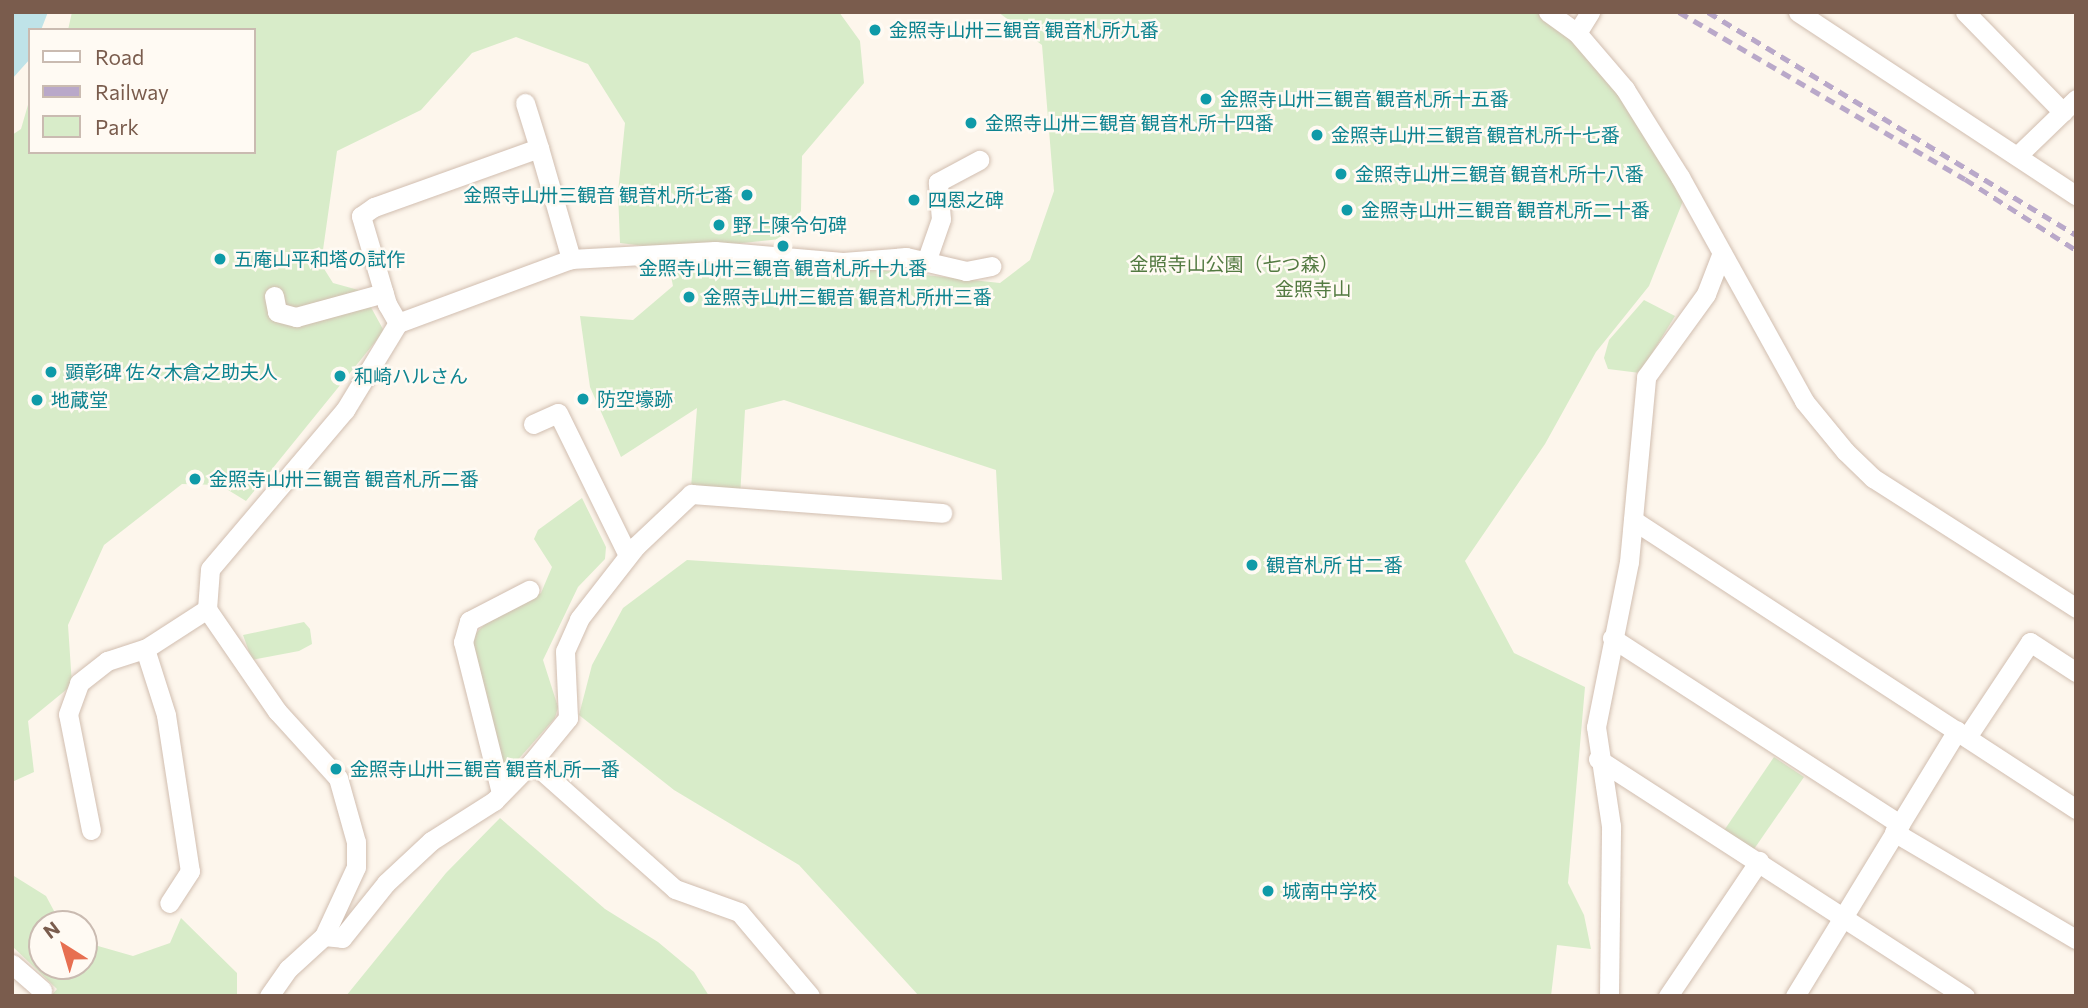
<!DOCTYPE html>
<html>
<head>
<meta charset="utf-8">
<style>
	body { margin:0 }
	#map { position:relative; width:2088px; height:1008px; overflow:hidden; background:#fdf6ec; font-family:Commissioner,"Noto Sans JP",sans-serif }
	div>[style] { position:absolute }
	[style*='--x'] { left:calc(var(--x)*1px); top:calc(var(--y)*1px); width:calc(var(--w)*1px); rotate:calc(var(--a)*1deg) }
	.green>* { inset:0; background:#d8ecc9 }
	.water>* { inset:0; background:#bfe3e8 }
	.roads { filter:drop-shadow(0 0 2px #d1beb0) drop-shadow(0 0 2px #d1beb0) }
	.minor>* { height:19px; margin:-9.5px; padding:0 9.5px; transform-origin:9.5px; border-radius:9.5px; background:#fff }
	.rail>* { height:5px; margin-top:-2.5px; transform-origin:0; background:repeating-linear-gradient(90deg,#b9a8c9 0 10px,transparent 0 17px) }
	.dots>* { width:19px; height:19px; translate:-50% -50%; box-sizing:border-box; border:4px solid #fffaf3; border-radius:50% }
	span { translate:-50% -50%; white-space:nowrap; text-align:center; line-height:1.15; -webkit-text-stroke:5px #fffaf3; paint-order:stroke }
	.culture-label { font-size:19px; color:#0d838f }
	.left { translate:0 -50%; text-align:left }
	.right { translate:-100% -50%; text-align:right }
	.park-label { font-size:19px; color:#537a41 }
	.frame { position:absolute; inset:0; border:14px solid #7a5c4d; pointer-events:none }
	.legend { position:absolute; left:28px; top:28px; width:228px; height:126px; box-sizing:border-box; background:#fffaf3; border:2px solid #cabbb1; margin:0; padding:9px 12px; list-style:none; font-size:21px; color:#7a5c4d }
	.legend li { display:flex; align-items:center; gap:14px; height:35px }
	.legend b { width:35px; border:2px solid #cabbb1 }
	.north { position:absolute; left:28px; top:910px; width:70px; height:70px; box-sizing:border-box; background:#fffaf3; border:2px solid #cabbb1; border-radius:50%; rotate:323deg; font-size:19px; font-weight:700; line-height:28px; text-align:center; color:#7a5c4d }
	.north::after { content:''; display:block; margin:auto; width:24px; height:32px; background:#e76f51; clip-path:polygon(50% 0,100% 100%,50% 72%,0 100%) }
</style>
</head>
<body>
<div id="map">
	<div class="green">
		<div style="clip-path:polygon(72px 12px,839px 12px,860px 41px,864px 83px,802px 156px,801px 211px,780px 239px,676px 250px,620px 243px,618px 192px,625px 123px,588px 64px,516px 37px,472px 53px,421px 110px,337px 151px,321px 264px,333px 283px,362px 291px,384px 331px,246px 501px,220px 485px,182px 484px,104px 545px,68px 625px,72px 685px,28px 721px,34px 772px,12px 782px,12px 135px,21px 129px,30px 98px,30px 152px,254px 152px,254px 30px,68px 30px)"></div>
		<div style="clip-path:polygon(998px 12px,1542px 12px,1610px 65px,1683px 201px,1649px 286px,1596px 352px,1545px 444px,1465px 561px,1514px 653px,1585px 687px,1568px 883px,1584px 915px,1591px 949px,1557px 945px,1551px 996px,919px 996px,799px 865px,674px 790px,579px 715px,592px 665px,623px 608px,687px 560px,1002px 580px,996px 470px,784px 400px,745px 410px,740px 497px,691px 488px,697px 408px,621px 457px,590px 387px,580px 316px,633px 320px,673px 286px,667px 257px,766px 258px,1000px 283px,1030px 260px,1054px 191px,1042px 45px)"></div>
		<div style="clip-path:polygon(1644px 300px,1675px 316px,1640px 373px,1608px 369px,1604px 358px,1609px 340px)"></div>
		<div style="clip-path:polygon(582px 498px,606px 547px,605px 559px,578px 587px,543px 660px,558px 707px,555px 718px,507px 772px,499px 768px,472px 637px,493px 616px,541px 593px,552px 567px,534px 539px,538px 530px)"></div>
		<div style="clip-path:polygon(304px 622px,310px 629px,312px 644px,299px 651px,252px 660px,243px 635px)"></div>
		<div style="clip-path:polygon(1774px 757px,1804px 777px,1752px 852px,1723px 832px)"></div>
		<div style="clip-path:polygon(500px 818px,605px 909px,658px 942px,694px 972px,709px 996px,346px 996px,446px 873px)"></div>
		<div style="clip-path:polygon(12px 869px,14px 876px,46px 896px,61px 924px,42px 924px,42px 966px,84px 966px,84px 942px,133px 956px,170px 943px,181px 918px,237px 973px,237px 996px,51px 996px,57px 989px,12px 946px)"></div>
	</div>
	<div class="water">
		<div style="clip-path:polygon(12px 12px,48px 12px,41px 30px,30px 30px,30px 59px,12px 79px)"></div>
	</div>
	<div class="roads">
		<div class="minor">
			<div style="--x:1548;--y:12;--w:36;--a:36"></div>
			<div style="--x:1577;--y:33;--w:74;--a:49.4"></div>
			<div style="--x:1625;--y:89;--w:104;--a:58"></div>
			<div style="--x:1680;--y:177;--w:256;--a:61"></div>
			<div style="--x:1804;--y:401;--w:65;--a:50.6"></div>
			<div style="--x:1845;--y:451;--w:39;--a:44"></div>
			<div style="--x:1873;--y:478;--w:241;--a:32.6"></div>
			<div style="--x:1798;--y:12;--w:333;--a:33.4"></div>
			<div style="--x:1965;--y:12;--w:140;--a:45.6"></div>
			<div style="--x:1577;--y:33;--w:25;--a:-58"></div>
			<div style="--x:525;--y:103;--w:47;--a:72.7"></div>
			<div style="--x:2017;--y:156;--w:82;--a:-44"></div>
			<div style="--x:927;--y:259;--w:42;--a:-70.7"></div>
			<div style="--x:941;--y:219;--w:37;--a:-95"></div>
			<div style="--x:938;--y:182;--w:47;--a:-28.2"></div>
			<div style="--x:274;--y:296;--w:16;--a:79"></div>
			<div style="--x:277;--y:312;--w:20;--a:15"></div>
			<div style="--x:296;--y:317;--w:91;--a:-15.3"></div>
			<div style="--x:398;--y:323;--w:22;--a:-120"></div>
			<div style="--x:387;--y:304;--w:92;--a:-106.5"></div>
			<div style="--x:361;--y:216;--w:16;--a:-35"></div>
			<div style="--x:374;--y:207;--w:175;--a:-19.7"></div>
			<div style="--x:539;--y:148;--w:116;--a:73.9"></div>
			<div style="--x:533;--y:424;--w:27;--a:-24"></div>
			<div style="--x:558;--y:413;--w:158;--a:63.8"></div>
			<div style="--x:1633;--y:520;--w:529;--a:33.12"></div>
			<div style="--x:1612;--y:638;--w:343;--a:32.9"></div>
			<div style="--x:145;--y:649;--w:69;--a:72.3"></div>
			<div style="--x:166;--y:715;--w:158;--a:81.3"></div>
			<div style="--x:190;--y:871;--w:38;--a:123"></div>
			<div style="--x:1967;--y:737;--w:114;--a:-56.4"></div>
			<div style="--x:2030;--y:642;--w:55;--a:33.1"></div>
			<div style="--x:1598;--y:759;--w:437;--a:32.9"></div>
			<div style="--x:501;--y:793;--w:156;--a:-104.1"></div>
			<div style="--x:463;--y:642;--w:22;--a:-74"></div>
			<div style="--x:469;--y:621;--w:68;--a:-27.3"></div>
			<div style="--x:91;--y:830;--w:118;--a:-101.2"></div>
			<div style="--x:68;--y:714;--w:33;--a:-70"></div>
			<div style="--x:79;--y:683;--w:36;--a:-38"></div>
			<div style="--x:107;--y:661;--w:40;--a:-18"></div>
			<div style="--x:145;--y:649;--w:74;--a:-32.8"></div>
			<div style="--x:1894;--y:832;--w:211;--a:30.5"></div>
			<div style="--x:324;--y:936;--w:18;--a:6"></div>
			<div style="--x:342;--y:938;--w:70;--a:-51.3"></div>
			<div style="--x:386;--y:883;--w:62;--a:-43"></div>
			<div style="--x:431;--y:841;--w:75;--a:-32.4"></div>
			<div style="--x:494;--y:801;--w:54;--a:-45.7"></div>
			<div style="--x:12;--y:964;--w:40;--a:41"></div>
			<div style="--x:269;--y:996;--w:33;--a:-55"></div>
			<div style="--x:288;--y:969;--w:49;--a:-42.5"></div>
			<div style="--x:324;--y:936;--w:76;--a:-65.1"></div>
			<div style="--x:356;--y:867;--w:25;--a:-90"></div>
			<div style="--x:356;--y:842;--w:66;--a:-105.7"></div>
			<div style="--x:338;--y:778;--w:91;--a:-132.3"></div>
			<div style="--x:277;--y:711;--w:124;--a:-124.5"></div>
			<div style="--x:207;--y:609;--w:40;--a:-85.7"></div>
			<div style="--x:210;--y:569;--w:209;--a:-49.7"></div>
			<div style="--x:345;--y:410;--w:102;--a:-58.7"></div>
			<div style="--x:398;--y:323;--w:184;--a:-20.3"></div>
			<div style="--x:571;--y:259;--w:144;--a:-3.2"></div>
			<div style="--x:715;--y:251;--w:128;--a:4.9"></div>
			<div style="--x:843;--y:262;--w:63;--a:-4.5"></div>
			<div style="--x:906;--y:257;--w:62;--a:13.1"></div>
			<div style="--x:966;--y:271;--w:26;--a:-11"></div>
			<div style="--x:810;--y:996;--w:110;--a:-130.2"></div>
			<div style="--x:739;--y:912;--w:68;--a:-160.2"></div>
			<div style="--x:675;--y:889;--w:191;--a:-138.4"></div>
			<div style="--x:532;--y:762;--w:57;--a:-50.7"></div>
			<div style="--x:568;--y:718;--w:67;--a:-92.6"></div>
			<div style="--x:565;--y:651;--w:35;--a:-66"></div>
			<div style="--x:579;--y:619;--w:93;--a:-52"></div>
			<div style="--x:636;--y:546;--w:76;--a:-43.4"></div>
			<div style="--x:691;--y:494;--w:252;--a:4.3"></div>
			<div style="--x:1609;--y:996;--w:170;--a:-89.3"></div>
			<div style="--x:1611;--y:826;--w:100;--a:-98.6"></div>
			<div style="--x:1596;--y:727;--w:168;--a:-78.7"></div>
			<div style="--x:1629;--y:562;--w:186;--a:-84.7"></div>
			<div style="--x:1646;--y:377;--w:102;--a:-54.1"></div>
			<div style="--x:1706;--y:294;--w:42;--a:-69"></div>
			<div style="--x:1668;--y:996;--w:163;--a:-56"></div>
			<div style="--x:1795;--y:996;--w:311;--a:-58.6"></div>
		</div>
	</div>
	<div class="rail">
		<div style="--x:1679;--y:12;--w:331;--a:30.3"></div>
		<div style="--x:1965;--y:179;--w:132;--a:32.6"></div>
		<div style="--x:1708;--y:12;--w:430;--a:31.2"></div>
	</div>
	<div class="dots">
		<div style="left:875px;top:30px;background:#0f9aa8"></div>
		<div style="left:1206px;top:99px;background:#0f9aa8"></div>
		<div style="left:971px;top:123px;background:#0f9aa8"></div>
		<div style="left:1317px;top:135px;background:#0f9aa8"></div>
		<div style="left:1341px;top:174px;background:#0f9aa8"></div>
		<div style="left:747px;top:195px;background:#0f9aa8"></div>
		<div style="left:914px;top:200px;background:#0f9aa8"></div>
		<div style="left:1347px;top:210px;background:#0f9aa8"></div>
		<div style="left:719px;top:225px;background:#0f9aa8"></div>
		<div style="left:783px;top:246px;background:#0f9aa8"></div>
		<div style="left:220px;top:259px;background:#0f9aa8"></div>
		<div style="left:689px;top:297px;background:#0f9aa8"></div>
		<div style="left:51px;top:372px;background:#0f9aa8"></div>
		<div style="left:340px;top:376px;background:#0f9aa8"></div>
		<div style="left:583px;top:399px;background:#0f9aa8"></div>
		<div style="left:37px;top:400px;background:#0f9aa8"></div>
		<div style="left:195px;top:479px;background:#0f9aa8"></div>
		<div style="left:1252px;top:565px;background:#0f9aa8"></div>
		<div style="left:336px;top:769px;background:#0f9aa8"></div>
		<div style="left:1268px;top:891px;background:#0f9aa8"></div>
	</div>
	<div class="culture-label">
		<span class="left" style="left:889px;top:30px">金照寺山卅三観音 観音札所九番</span>
		<span class="left" style="left:1220px;top:99px">金照寺山卅三観音 観音札所十五番</span>
		<span class="left" style="left:985px;top:123px">金照寺山卅三観音 観音札所十四番</span>
		<span class="left" style="left:1331px;top:135px">金照寺山卅三観音 観音札所十七番</span>
		<span class="left" style="left:1355px;top:174px">金照寺山卅三観音 観音札所十八番</span>
		<span class="right" style="left:733px;top:195px">金照寺山卅三観音 観音札所七番</span>
		<span class="left" style="left:928px;top:200px">四恩之碑</span>
		<span class="left" style="left:1361px;top:210px">金照寺山卅三観音 観音札所二十番</span>
		<span class="left" style="left:733px;top:225px">野上陳令句碑</span>
		<span class="left" style="left:234px;top:259px">五庵山平和塔の試作</span>
		<span style="left:783px;top:268px">金照寺山卅三観音 観音札所十九番</span>
		<span class="left" style="left:703px;top:297px">金照寺山卅三観音 観音札所卅三番</span>
		<span class="left" style="left:65px;top:372px">顕彰碑 佐々木倉之助夫人</span>
		<span class="left" style="left:354px;top:376px">和崎ハルさん</span>
		<span class="left" style="left:597px;top:399px">防空壕跡</span>
		<span class="left" style="left:51px;top:400px">地蔵堂</span>
		<span class="left" style="left:209px;top:479px">金照寺山卅三観音 観音札所二番</span>
		<span class="left" style="left:1266px;top:565px">観音札所 甘二番</span>
		<span class="left" style="left:350px;top:769px">金照寺山卅三観音 観音札所一番</span>
		<span class="left" style="left:1282px;top:891px">城南中学校</span>
	</div>
	<div class="park-label">
		<span style="left:1234px;top:264px">金照寺山公園（七つ森）</span>
		<span style="left:1313px;top:289px">金照寺山</span>
	</div>
	<div class="frame"></div>
	<ul class="legend">
	<li><b style="height:9px;background:#fff"></b>Road</li>
	<li><b style="height:9px;background:#b9a8c9"></b>Railway</li>
	<li><b style="height:19px;background:#d8ecc9"></b>Park</li>
	</ul>
	<div class="north">N</div>
</div>
</body>
</html>
